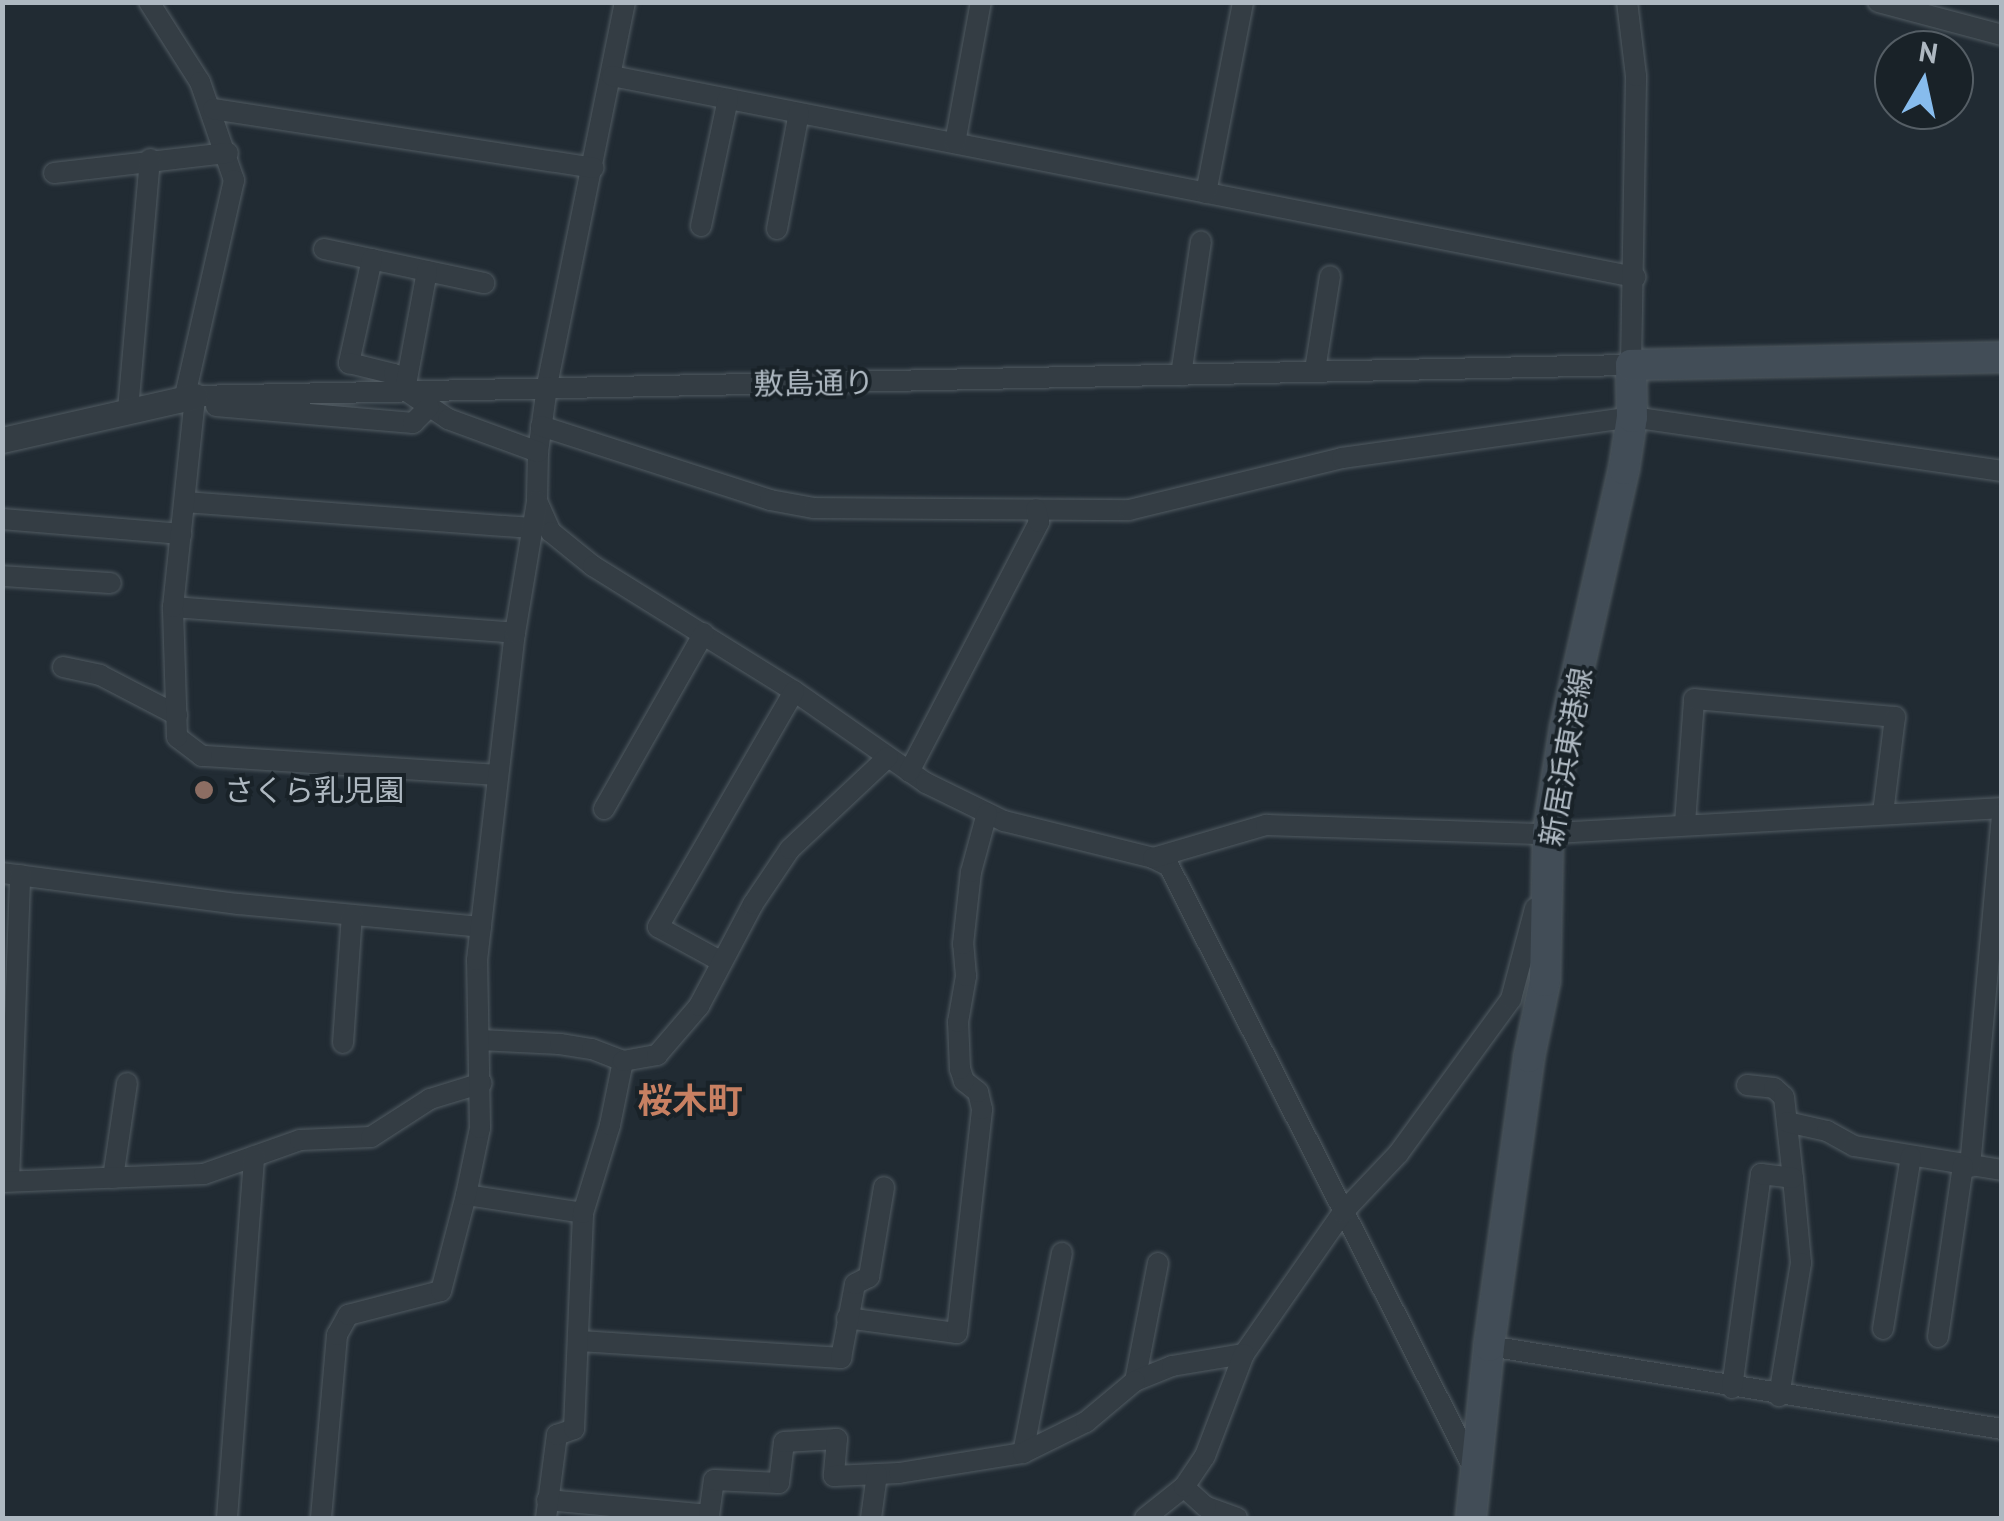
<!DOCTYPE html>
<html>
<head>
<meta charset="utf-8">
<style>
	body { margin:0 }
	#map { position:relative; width:2004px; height:1521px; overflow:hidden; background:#212b33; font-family:"PT Sans","Noto Sans JP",sans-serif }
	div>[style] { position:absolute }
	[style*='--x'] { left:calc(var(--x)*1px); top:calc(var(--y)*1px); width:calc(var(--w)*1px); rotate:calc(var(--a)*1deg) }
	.roads { filter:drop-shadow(0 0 2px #515b62) drop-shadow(0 0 2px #515b62) }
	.minor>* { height:20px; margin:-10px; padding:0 10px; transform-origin:10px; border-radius:10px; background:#343d44 }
	.tertiary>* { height:25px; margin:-12.5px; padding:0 12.5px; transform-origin:12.5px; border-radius:12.5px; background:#343d44 }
	.secondary>* { height:30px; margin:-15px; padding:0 15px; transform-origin:15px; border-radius:15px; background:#424d57 }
	.dots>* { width:28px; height:28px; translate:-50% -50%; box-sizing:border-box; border:5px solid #192228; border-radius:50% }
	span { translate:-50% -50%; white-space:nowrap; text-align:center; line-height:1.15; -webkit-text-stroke:8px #192228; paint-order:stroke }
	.street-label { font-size:30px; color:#aeb8c1 }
	.poi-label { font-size:30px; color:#aeb8c1 }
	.left { translate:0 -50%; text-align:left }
	.quarter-label { font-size:35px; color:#c88062; font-weight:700 }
	.frame { position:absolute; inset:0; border:5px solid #aeb8c1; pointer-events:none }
	.north { position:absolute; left:1874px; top:30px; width:100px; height:100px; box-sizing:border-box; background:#192228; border:2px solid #555e65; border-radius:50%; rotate:9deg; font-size:28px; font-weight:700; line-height:40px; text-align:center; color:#aeb8c1 }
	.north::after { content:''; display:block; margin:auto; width:35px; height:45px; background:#87bced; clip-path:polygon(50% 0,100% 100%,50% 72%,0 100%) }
</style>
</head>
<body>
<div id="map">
	<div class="roads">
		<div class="minor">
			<div style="--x:149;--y:2;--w:95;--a:57.5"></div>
			<div style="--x:200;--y:82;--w:104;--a:70.9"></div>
			<div style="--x:234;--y:180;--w:226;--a:102.8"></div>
			<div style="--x:625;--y:2;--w:393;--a:101.5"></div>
			<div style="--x:547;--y:387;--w:66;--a:97.9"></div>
			<div style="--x:538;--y:452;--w:49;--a:91.2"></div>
			<div style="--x:537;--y:501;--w:34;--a:66"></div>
			<div style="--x:551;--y:532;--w:54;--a:39"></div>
			<div style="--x:593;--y:566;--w:237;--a:31.9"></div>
			<div style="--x:794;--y:691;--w:161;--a:34.9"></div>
			<div style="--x:926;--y:783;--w:87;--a:26"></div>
			<div style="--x:1004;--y:821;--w:154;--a:13.9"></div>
			<div style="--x:1153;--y:858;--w:18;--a:27"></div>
			<div style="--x:1169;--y:866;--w:676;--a:63.17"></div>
			<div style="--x:1878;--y:2;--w:128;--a:14.9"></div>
			<div style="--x:612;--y:76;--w:1043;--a:11.12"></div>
			<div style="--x:213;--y:109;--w:385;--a:8.8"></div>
			<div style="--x:955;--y:143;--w:143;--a:-79.6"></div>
			<div style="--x:54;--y:173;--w:175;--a:-6.6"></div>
			<div style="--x:1206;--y:193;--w:195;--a:-79"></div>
			<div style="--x:701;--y:226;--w:130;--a:-78"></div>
			<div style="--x:777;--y:229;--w:118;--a:-79.3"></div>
			<div style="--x:324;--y:249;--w:164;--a:12"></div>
			<div style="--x:372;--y:259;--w:107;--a:102.5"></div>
			<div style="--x:349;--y:363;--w:46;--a:13.7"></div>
			<div style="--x:394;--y:374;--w:19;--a:55"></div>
			<div style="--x:405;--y:390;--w:52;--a:34"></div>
			<div style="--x:448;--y:419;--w:96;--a:20.1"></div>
			<div style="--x:1315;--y:370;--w:95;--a:-80.9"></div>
			<div style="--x:1181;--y:375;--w:135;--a:-81.5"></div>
			<div style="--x:405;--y:390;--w:121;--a:-79.5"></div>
			<div style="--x:216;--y:406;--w:198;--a:4.9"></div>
			<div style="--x:413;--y:423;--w:23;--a:-45"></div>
			<div style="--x:128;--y:410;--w:252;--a:-85"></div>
			<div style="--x:541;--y:426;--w:241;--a:17.9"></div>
			<div style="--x:770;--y:500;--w:45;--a:10.3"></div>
			<div style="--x:814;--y:508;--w:315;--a:0.4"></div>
			<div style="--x:1129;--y:510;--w:219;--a:-13.7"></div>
			<div style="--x:1342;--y:458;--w:293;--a:-8"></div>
			<div style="--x:1632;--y:417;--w:374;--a:8.3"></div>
			<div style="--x:185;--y:502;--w:348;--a:4.3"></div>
			<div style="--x:2;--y:519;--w:180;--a:4.8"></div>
			<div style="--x:2;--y:576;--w:109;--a:3.7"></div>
			<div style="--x:173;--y:607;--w:343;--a:4.3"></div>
			<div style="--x:63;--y:667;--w:38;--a:12"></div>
			<div style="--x:100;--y:675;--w:87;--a:27.5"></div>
			<div style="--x:909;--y:772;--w:282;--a:-62.5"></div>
			<div style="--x:1039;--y:522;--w:13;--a:-103"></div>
			<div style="--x:498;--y:775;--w:297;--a:-176.3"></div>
			<div style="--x:202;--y:756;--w:31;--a:-143"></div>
			<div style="--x:177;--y:737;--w:130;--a:-91.8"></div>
			<div style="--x:173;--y:607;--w:212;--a:-84"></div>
			<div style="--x:195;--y:396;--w:1436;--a:-1.24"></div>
			<div style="--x:1631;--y:365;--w:289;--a:-89"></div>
			<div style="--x:1636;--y:76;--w:75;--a:-96.9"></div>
			<div style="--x:604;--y:809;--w:202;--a:-60.4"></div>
			<div style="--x:1685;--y:823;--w:124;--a:-85.8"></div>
			<div style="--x:1694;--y:699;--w:202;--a:5.1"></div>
			<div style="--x:1895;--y:717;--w:97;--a:97.1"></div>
			<div style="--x:1153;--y:858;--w:118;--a:-16.3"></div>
			<div style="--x:1266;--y:825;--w:272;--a:1.9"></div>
			<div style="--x:1538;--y:834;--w:465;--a:-3.2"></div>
			<div style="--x:2;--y:873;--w:238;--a:7.5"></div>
			<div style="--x:238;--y:904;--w:244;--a:5.4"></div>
			<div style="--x:722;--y:962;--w:73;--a:-151.3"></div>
			<div style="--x:658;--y:927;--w:272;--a:-60"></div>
			<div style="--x:480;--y:1040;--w:80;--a:2.9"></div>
			<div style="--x:560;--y:1044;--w:32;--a:9"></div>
			<div style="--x:592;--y:1049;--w:33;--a:21"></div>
			<div style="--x:343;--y:1043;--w:128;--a:-86"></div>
			<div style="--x:1747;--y:1085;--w:27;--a:6"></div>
			<div style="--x:1774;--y:1088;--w:13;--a:42"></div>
			<div style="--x:1784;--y:1097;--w:81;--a:83.7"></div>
			<div style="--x:1793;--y:1178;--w:85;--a:84.6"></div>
			<div style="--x:1801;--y:1263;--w:135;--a:99.4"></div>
			<div style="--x:1787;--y:1122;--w:41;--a:12.7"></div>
			<div style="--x:1827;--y:1131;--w:31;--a:29"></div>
			<div style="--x:1854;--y:1146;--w:150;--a:9.2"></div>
			<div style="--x:1970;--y:1167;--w:354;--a:-84.8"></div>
			<div style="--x:113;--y:1178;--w:96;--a:-81.6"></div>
			<div style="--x:9;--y:1181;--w:306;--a:-87.9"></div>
			<div style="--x:2;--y:1182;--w:202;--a:-2.3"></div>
			<div style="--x:204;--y:1174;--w:102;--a:-19.5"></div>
			<div style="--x:300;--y:1140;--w:71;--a:-2.4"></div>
			<div style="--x:371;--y:1137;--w:70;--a:-32.8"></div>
			<div style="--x:430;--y:1099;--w:54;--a:-17.1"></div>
			<div style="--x:466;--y:1195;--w:118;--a:8.7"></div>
			<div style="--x:1158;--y:1263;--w:120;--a:101"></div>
			<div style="--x:1135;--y:1381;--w:40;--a:-22"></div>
			<div style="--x:1172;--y:1366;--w:73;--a:-9.5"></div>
			<div style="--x:1244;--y:1354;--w:173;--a:-55.1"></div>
			<div style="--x:1343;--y:1212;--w:80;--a:-46.5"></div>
			<div style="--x:1398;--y:1154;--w:192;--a:-53.9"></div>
			<div style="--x:1511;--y:999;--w:94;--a:-75.2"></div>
			<div style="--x:847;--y:1318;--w:111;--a:7.8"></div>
			<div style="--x:957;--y:1333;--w:225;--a:-83.6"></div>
			<div style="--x:982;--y:1109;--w:17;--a:-103"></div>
			<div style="--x:978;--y:1092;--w:18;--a:-142"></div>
			<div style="--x:964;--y:1081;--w:13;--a:-108"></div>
			<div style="--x:960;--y:1069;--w:47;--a:-92.4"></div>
			<div style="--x:958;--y:1022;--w:47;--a:-80.1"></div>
			<div style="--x:966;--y:976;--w:32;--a:-95"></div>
			<div style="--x:963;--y:944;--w:72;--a:-83.7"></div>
			<div style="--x:971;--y:872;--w:61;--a:-74.8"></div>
			<div style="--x:1883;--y:1329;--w:175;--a:-80.8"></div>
			<div style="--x:1938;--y:1337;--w:173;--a:-81.7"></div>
			<div style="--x:580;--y:1341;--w:262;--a:3.7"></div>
			<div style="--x:841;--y:1358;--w:75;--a:-79.3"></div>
			<div style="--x:855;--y:1284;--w:16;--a:-27"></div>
			<div style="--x:869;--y:1277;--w:91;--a:-80.5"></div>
			<div style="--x:1489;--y:1346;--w:520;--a:9.19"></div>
			<div style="--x:1732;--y:1388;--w:216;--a:-82.3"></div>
			<div style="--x:1761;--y:1174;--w:32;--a:7"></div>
			<div style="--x:1023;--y:1453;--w:204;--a:-79"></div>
			<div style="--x:547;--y:1500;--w:163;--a:5.3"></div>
			<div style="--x:709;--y:1515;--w:35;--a:-82"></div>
			<div style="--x:714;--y:1480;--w:65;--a:2.6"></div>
			<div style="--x:779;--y:1483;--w:41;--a:-83"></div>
			<div style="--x:784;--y:1442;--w:53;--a:-3.2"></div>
			<div style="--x:837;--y:1439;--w:37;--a:95"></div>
			<div style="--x:834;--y:1476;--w:65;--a:-2.6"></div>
			<div style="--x:899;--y:1473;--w:126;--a:-9.2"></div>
			<div style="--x:1023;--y:1453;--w:70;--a:-26.2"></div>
			<div style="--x:1086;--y:1422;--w:64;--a:-39.9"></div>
			<div style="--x:227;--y:1518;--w:363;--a:-85.7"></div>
			<div style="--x:321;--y:1518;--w:184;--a:-85"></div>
			<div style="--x:337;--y:1335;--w:23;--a:-61"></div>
			<div style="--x:348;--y:1315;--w:96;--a:-14.5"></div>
			<div style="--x:441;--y:1291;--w:99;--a:-75.4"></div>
			<div style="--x:466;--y:1195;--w:68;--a:-78.2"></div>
			<div style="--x:480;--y:1128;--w:168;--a:-91"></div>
			<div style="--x:477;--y:960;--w:329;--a:-83.4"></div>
			<div style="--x:515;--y:633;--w:134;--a:-80.5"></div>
			<div style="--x:546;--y:1518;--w:84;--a:-82.5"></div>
			<div style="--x:557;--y:1435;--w:18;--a:-19"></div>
			<div style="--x:574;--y:1429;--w:216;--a:-87.6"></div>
			<div style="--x:583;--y:1213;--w:92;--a:-72.9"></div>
			<div style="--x:610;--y:1125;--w:65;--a:-78.5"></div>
			<div style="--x:623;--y:1061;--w:35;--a:-10"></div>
			<div style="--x:657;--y:1055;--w:65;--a:-49.4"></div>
			<div style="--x:699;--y:1006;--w:115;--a:-62.1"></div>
			<div style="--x:753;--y:904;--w:66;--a:-56.1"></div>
			<div style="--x:790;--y:849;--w:134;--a:-43.2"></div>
			<div style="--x:871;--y:1518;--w:44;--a:-82.2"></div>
			<div style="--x:1145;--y:1518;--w:50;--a:-38.5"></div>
			<div style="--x:1237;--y:1518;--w:33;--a:-160"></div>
			<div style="--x:1206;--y:1507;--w:30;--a:-138"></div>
			<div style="--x:1184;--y:1487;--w:37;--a:-56"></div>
			<div style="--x:1205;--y:1456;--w:109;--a:-69.1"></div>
		</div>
		<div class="tertiary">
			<div style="--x:2;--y:440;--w:198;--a:-12.8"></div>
		</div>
		<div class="secondary">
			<div style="--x:1471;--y:1518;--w:173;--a:-84"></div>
			<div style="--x:1489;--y:1346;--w:292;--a:-82.1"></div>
			<div style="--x:1529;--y:1057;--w:78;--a:-78.1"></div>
			<div style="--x:1545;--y:981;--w:149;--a:-88.8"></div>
			<div style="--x:1548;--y:832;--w:105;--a:-80.7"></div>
			<div style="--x:1565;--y:728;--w:266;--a:-77.2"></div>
			<div style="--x:1624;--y:469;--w:53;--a:-81.3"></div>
			<div style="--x:1632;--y:417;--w:52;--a:-91.1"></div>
			<div style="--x:1631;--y:365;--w:371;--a:-1.2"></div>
		</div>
	</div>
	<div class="dots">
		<div style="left:204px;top:790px;background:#8d6e63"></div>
	</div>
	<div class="street-label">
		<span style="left:814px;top:383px;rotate:-1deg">敷島通り</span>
		<span style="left:1566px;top:757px;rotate:-80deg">新居浜東港線</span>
	</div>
	<div class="poi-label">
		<span class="left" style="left:224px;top:790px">さくら乳児園</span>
	</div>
	<div class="quarter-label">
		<span style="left:690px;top:1100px">桜木町</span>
	</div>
	<div class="frame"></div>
	<div class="north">N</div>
</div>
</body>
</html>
